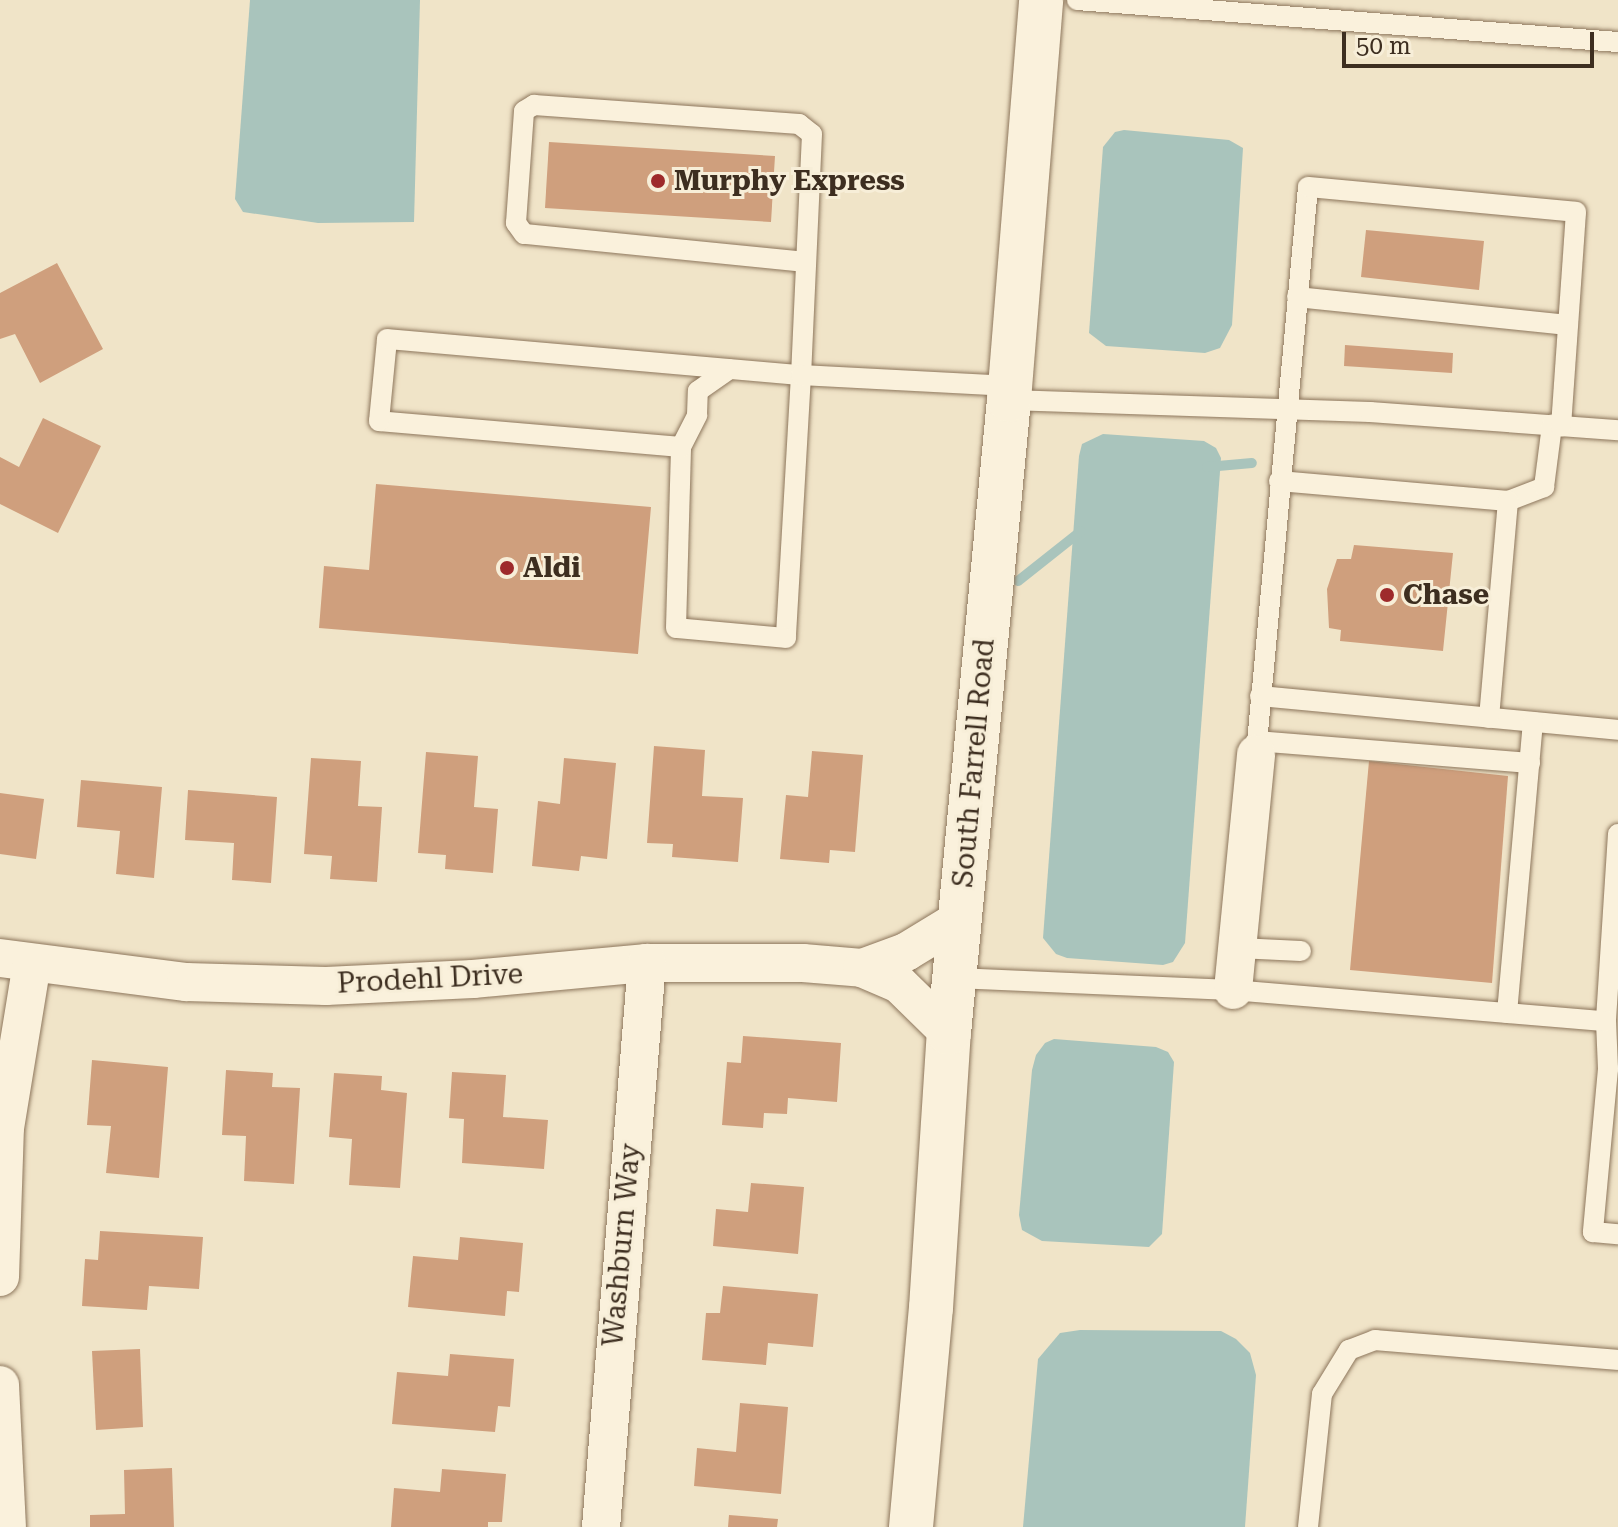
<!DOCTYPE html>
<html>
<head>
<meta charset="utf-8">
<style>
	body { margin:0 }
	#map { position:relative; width:1618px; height:1527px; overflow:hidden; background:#f0e4c8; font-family:"Roboto Serif",serif }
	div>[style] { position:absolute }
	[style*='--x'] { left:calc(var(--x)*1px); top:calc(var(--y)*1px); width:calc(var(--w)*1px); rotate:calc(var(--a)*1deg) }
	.water>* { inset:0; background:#a9c4bc }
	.stream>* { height:10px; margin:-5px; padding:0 5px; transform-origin:5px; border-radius:5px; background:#a9c4bc }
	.building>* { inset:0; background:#cf9f7d }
	.roads { filter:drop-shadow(0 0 2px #8d765c) drop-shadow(0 0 2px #8d765c) }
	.lane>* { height:20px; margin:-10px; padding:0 10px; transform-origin:10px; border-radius:10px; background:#faf1dc }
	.street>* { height:38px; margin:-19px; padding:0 19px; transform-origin:19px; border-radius:19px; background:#faf1dc }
	.secondary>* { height:44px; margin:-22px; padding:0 22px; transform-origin:22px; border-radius:22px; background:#faf1dc }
	.dots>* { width:22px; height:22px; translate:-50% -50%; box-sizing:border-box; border:4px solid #f7eed8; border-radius:50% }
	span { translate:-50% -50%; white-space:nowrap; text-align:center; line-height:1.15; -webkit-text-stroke:6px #f7eed8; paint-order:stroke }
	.poi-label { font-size:28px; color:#3d2e20; font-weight:700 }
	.left { translate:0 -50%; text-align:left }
	.street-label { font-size:28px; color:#3d2e20 }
	.scale { position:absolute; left:1342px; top:32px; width:252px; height:36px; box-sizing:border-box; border:4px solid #3d2e20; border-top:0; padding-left:10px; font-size:24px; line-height:28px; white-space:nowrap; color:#3d2e20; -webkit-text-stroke:6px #f7eed8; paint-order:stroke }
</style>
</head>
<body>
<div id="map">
	<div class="water">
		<div style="clip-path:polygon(250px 0,420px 0,414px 222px,318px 223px,243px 212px,235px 199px)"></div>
		<div style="clip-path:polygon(1124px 130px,1229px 140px,1243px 148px,1232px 325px,1220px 348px,1205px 353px,1106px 346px,1089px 333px,1103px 147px,1115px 132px)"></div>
		<div style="clip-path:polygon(1103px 434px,1204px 441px,1216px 448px,1221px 458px,1185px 943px,1173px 962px,1163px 965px,1067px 958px,1056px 954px,1043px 938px,1079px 456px,1082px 444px)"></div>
		<div style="clip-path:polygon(1054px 1039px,1156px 1047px,1168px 1052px,1174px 1062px,1162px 1234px,1149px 1247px,1042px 1241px,1022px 1230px,1019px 1215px,1032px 1070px,1036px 1055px,1045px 1043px)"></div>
		<div style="clip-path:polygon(1080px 1330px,1221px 1331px,1236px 1339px,1250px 1353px,1256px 1375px,1245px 1527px,1023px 1527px,1038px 1359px,1060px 1333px)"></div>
	</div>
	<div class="stream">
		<div style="--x:1207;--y:467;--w:45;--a:-5.1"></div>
		<div style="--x:1018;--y:581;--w:80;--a:-38.4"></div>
	</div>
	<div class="building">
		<div style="clip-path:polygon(549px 142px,775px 156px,771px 222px,545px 208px)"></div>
		<div style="clip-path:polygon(1366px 230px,1484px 241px,1479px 290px,1361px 277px)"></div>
		<div style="clip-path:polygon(57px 263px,103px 349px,40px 383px,15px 334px,0 339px,0 293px)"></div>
		<div style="clip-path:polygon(1345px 345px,1453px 353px,1452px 373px,1344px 366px)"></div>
		<div style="clip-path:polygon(43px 418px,101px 446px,58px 533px,0 504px,0 457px,19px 467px)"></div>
		<div style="clip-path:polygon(376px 484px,651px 507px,638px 654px,319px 628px,324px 566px,369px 570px)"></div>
		<div style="clip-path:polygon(1354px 545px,1453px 553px,1443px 651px,1340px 641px,1341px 630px,1329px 628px,1327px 589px,1337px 559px,1351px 559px)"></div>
		<div style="clip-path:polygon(654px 746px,705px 750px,702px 796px,743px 798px,738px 862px,672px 857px,673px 844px,647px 843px)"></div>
		<div style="clip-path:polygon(812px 751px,863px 755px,855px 852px,830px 850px,829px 863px,780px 859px,786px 795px,808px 797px)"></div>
		<div style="clip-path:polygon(426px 752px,478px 756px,474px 807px,498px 809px,493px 873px,445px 869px,446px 855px,418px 853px)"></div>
		<div style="clip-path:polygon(311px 758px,361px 761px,358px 806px,382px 807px,377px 882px,330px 879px,332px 856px,304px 854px)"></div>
		<div style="clip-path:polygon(564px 758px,616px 763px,607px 859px,581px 856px,579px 871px,532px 866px,538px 801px,560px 804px)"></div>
		<div style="clip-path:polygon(1369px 761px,1508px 776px,1492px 983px,1350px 970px)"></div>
		<div style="clip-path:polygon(81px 780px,162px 787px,154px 878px,116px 874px,120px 831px,77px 827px)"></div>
		<div style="clip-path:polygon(188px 790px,277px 797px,271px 883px,232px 880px,234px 843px,185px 840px)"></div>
		<div style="clip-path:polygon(0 793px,44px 799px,36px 859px,0 854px)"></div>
		<div style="clip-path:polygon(743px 1036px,841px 1043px,837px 1102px,788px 1098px,787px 1114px,764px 1113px,763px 1128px,722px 1125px,727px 1062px,741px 1063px)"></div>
		<div style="clip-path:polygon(92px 1060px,168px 1067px,159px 1178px,106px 1173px,111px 1126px,87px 1125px)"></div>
		<div style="clip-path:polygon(226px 1070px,273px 1073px,272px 1087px,300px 1088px,294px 1184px,244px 1181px,246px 1136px,222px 1135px)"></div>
		<div style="clip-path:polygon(452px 1072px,506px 1075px,503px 1117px,548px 1120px,544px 1169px,462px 1163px,464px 1119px,449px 1118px)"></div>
		<div style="clip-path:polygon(334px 1073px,382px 1076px,381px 1090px,407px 1093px,400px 1188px,349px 1185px,352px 1139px,329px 1137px)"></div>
		<div style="clip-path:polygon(751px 1183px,804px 1187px,798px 1254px,713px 1246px,716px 1209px,748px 1212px)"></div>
		<div style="clip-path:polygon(100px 1231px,203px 1237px,199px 1289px,149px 1286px,147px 1310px,82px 1306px,85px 1259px,98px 1260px)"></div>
		<div style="clip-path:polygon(460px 1237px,523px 1243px,519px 1292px,507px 1291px,505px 1316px,408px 1307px,413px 1256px,458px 1260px)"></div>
		<div style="clip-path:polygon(723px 1286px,818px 1294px,813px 1347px,768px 1343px,766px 1365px,702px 1360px,706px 1313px,720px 1313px)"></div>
		<div style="clip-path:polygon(140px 1349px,143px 1427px,96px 1430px,92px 1351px)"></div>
		<div style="clip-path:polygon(450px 1354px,514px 1359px,510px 1407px,498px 1406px,495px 1432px,392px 1424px,397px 1372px,448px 1376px)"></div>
		<div style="clip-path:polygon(740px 1403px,788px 1407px,781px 1494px,694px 1486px,697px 1448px,736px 1452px)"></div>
		<div style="clip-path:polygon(172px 1468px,174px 1527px,90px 1527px,90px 1515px,125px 1514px,124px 1470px)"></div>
		<div style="clip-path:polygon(442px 1469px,506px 1474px,502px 1522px,488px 1522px,488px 1527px,391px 1527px,394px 1488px,440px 1492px)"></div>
		<div style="clip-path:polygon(729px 1515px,778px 1519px,777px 1527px,728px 1527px)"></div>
	</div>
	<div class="roads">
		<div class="lane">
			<div style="--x:1077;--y:0;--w:543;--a:4.44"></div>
			<div style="--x:806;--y:262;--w:283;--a:-174.3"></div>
			<div style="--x:524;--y:234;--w:14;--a:-126"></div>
			<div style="--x:516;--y:223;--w:112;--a:-85.9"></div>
			<div style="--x:524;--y:111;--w:12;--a:-31"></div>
			<div style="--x:534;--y:105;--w:266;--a:4.1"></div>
			<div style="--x:799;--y:124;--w:16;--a:38"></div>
			<div style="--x:812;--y:134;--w:241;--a:92.6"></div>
			<div style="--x:801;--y:375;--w:263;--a:93.3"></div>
			<div style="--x:786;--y:638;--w:110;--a:-174.8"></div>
			<div style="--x:676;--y:628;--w:181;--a:-88.4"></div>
			<div style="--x:681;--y:447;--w:303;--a:-175.1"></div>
			<div style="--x:379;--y:421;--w:82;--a:-84.4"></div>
			<div style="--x:387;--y:339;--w:416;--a:5"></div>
			<div style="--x:801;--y:375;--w:209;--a:3"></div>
			<div style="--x:1297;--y:297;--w:272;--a:5.9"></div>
			<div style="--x:1009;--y:400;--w:361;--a:1.9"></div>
			<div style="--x:1370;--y:412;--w:249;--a:4.2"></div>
			<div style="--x:681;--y:447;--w:36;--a:-63"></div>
			<div style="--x:697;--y:415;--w:24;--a:-88"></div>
			<div style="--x:698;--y:391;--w:38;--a:-35"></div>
			<div style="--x:1279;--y:481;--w:230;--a:5"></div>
			<div style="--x:1508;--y:501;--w:39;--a:-21"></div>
			<div style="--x:1544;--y:487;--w:63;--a:-82.6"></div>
			<div style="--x:1260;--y:696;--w:360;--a:5.4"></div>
			<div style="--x:1489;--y:718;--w:218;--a:-85"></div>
			<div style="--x:1256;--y:741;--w:275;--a:4.6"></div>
			<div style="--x:1256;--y:754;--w:569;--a:-84.76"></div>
			<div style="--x:1308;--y:187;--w:269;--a:5.3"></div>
			<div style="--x:1576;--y:212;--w:215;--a:94"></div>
			<div style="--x:1618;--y:834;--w:187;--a:93.7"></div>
			<div style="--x:1606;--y:1021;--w:48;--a:87.6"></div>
			<div style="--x:1608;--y:1069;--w:164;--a:95.3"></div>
			<div style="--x:1593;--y:1232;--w:25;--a:5"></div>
			<div style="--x:1238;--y:948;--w:63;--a:2.7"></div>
			<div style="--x:954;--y:978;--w:279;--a:2.5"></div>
			<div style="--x:1233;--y:990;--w:374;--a:4.8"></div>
			<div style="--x:1507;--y:1013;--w:292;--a:-84.9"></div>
			<div style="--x:1308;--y:1527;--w:134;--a:-84"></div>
			<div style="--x:1322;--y:1394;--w:52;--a:-58.5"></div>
			<div style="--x:1349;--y:1350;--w:28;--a:-21"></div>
			<div style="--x:1375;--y:1340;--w:244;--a:4.7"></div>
		</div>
		<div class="street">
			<div style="--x:0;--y:958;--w:188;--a:7.4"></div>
			<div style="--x:186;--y:982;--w:140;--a:1.6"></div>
			<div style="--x:326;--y:986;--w:147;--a:-2.7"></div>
			<div style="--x:473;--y:979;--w:175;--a:-5.3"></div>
			<div style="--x:647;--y:963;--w:156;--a:0"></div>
			<div style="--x:803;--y:963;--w:59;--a:4.8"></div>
			<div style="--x:862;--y:968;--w:40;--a:23.4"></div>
			<div style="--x:899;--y:984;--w:70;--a:44.4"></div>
			<div style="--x:862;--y:968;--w:47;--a:-20"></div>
			<div style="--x:906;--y:952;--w:63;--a:-31.4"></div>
			<div style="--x:1233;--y:990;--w:237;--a:-84.4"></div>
			<div style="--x:0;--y:1277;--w:149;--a:-88.1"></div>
			<div style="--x:5;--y:1128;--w:166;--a:-80.7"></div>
			<div style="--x:0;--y:1385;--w:142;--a:87.2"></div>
			<div style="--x:601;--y:1527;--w:566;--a:-85.34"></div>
		</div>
		<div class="secondary">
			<div style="--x:911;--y:1527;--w:220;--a:-84.8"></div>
			<div style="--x:931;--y:1308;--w:276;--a:-86.3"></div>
			<div style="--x:949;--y:1033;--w:636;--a:-84.59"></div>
			<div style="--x:1009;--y:400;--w:401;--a:-85.4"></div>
		</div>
	</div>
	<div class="dots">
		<div style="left:658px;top:181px;background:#9e2a2b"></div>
		<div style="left:507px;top:568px;background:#9e2a2b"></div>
		<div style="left:1387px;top:595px;background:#9e2a2b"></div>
	</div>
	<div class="poi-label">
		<span class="left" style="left:674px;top:181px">Murphy Express</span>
		<span class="left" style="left:523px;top:568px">Aldi</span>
		<span class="left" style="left:1403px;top:595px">Chase</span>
	</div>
	<div class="street-label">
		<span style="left:974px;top:763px;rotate:-85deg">South Farrell Road</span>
		<span style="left:430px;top:979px;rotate:-3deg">Prodehl Drive</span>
		<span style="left:622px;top:1245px;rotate:-85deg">Washburn Way</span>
	</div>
	<div class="scale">50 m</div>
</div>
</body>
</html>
